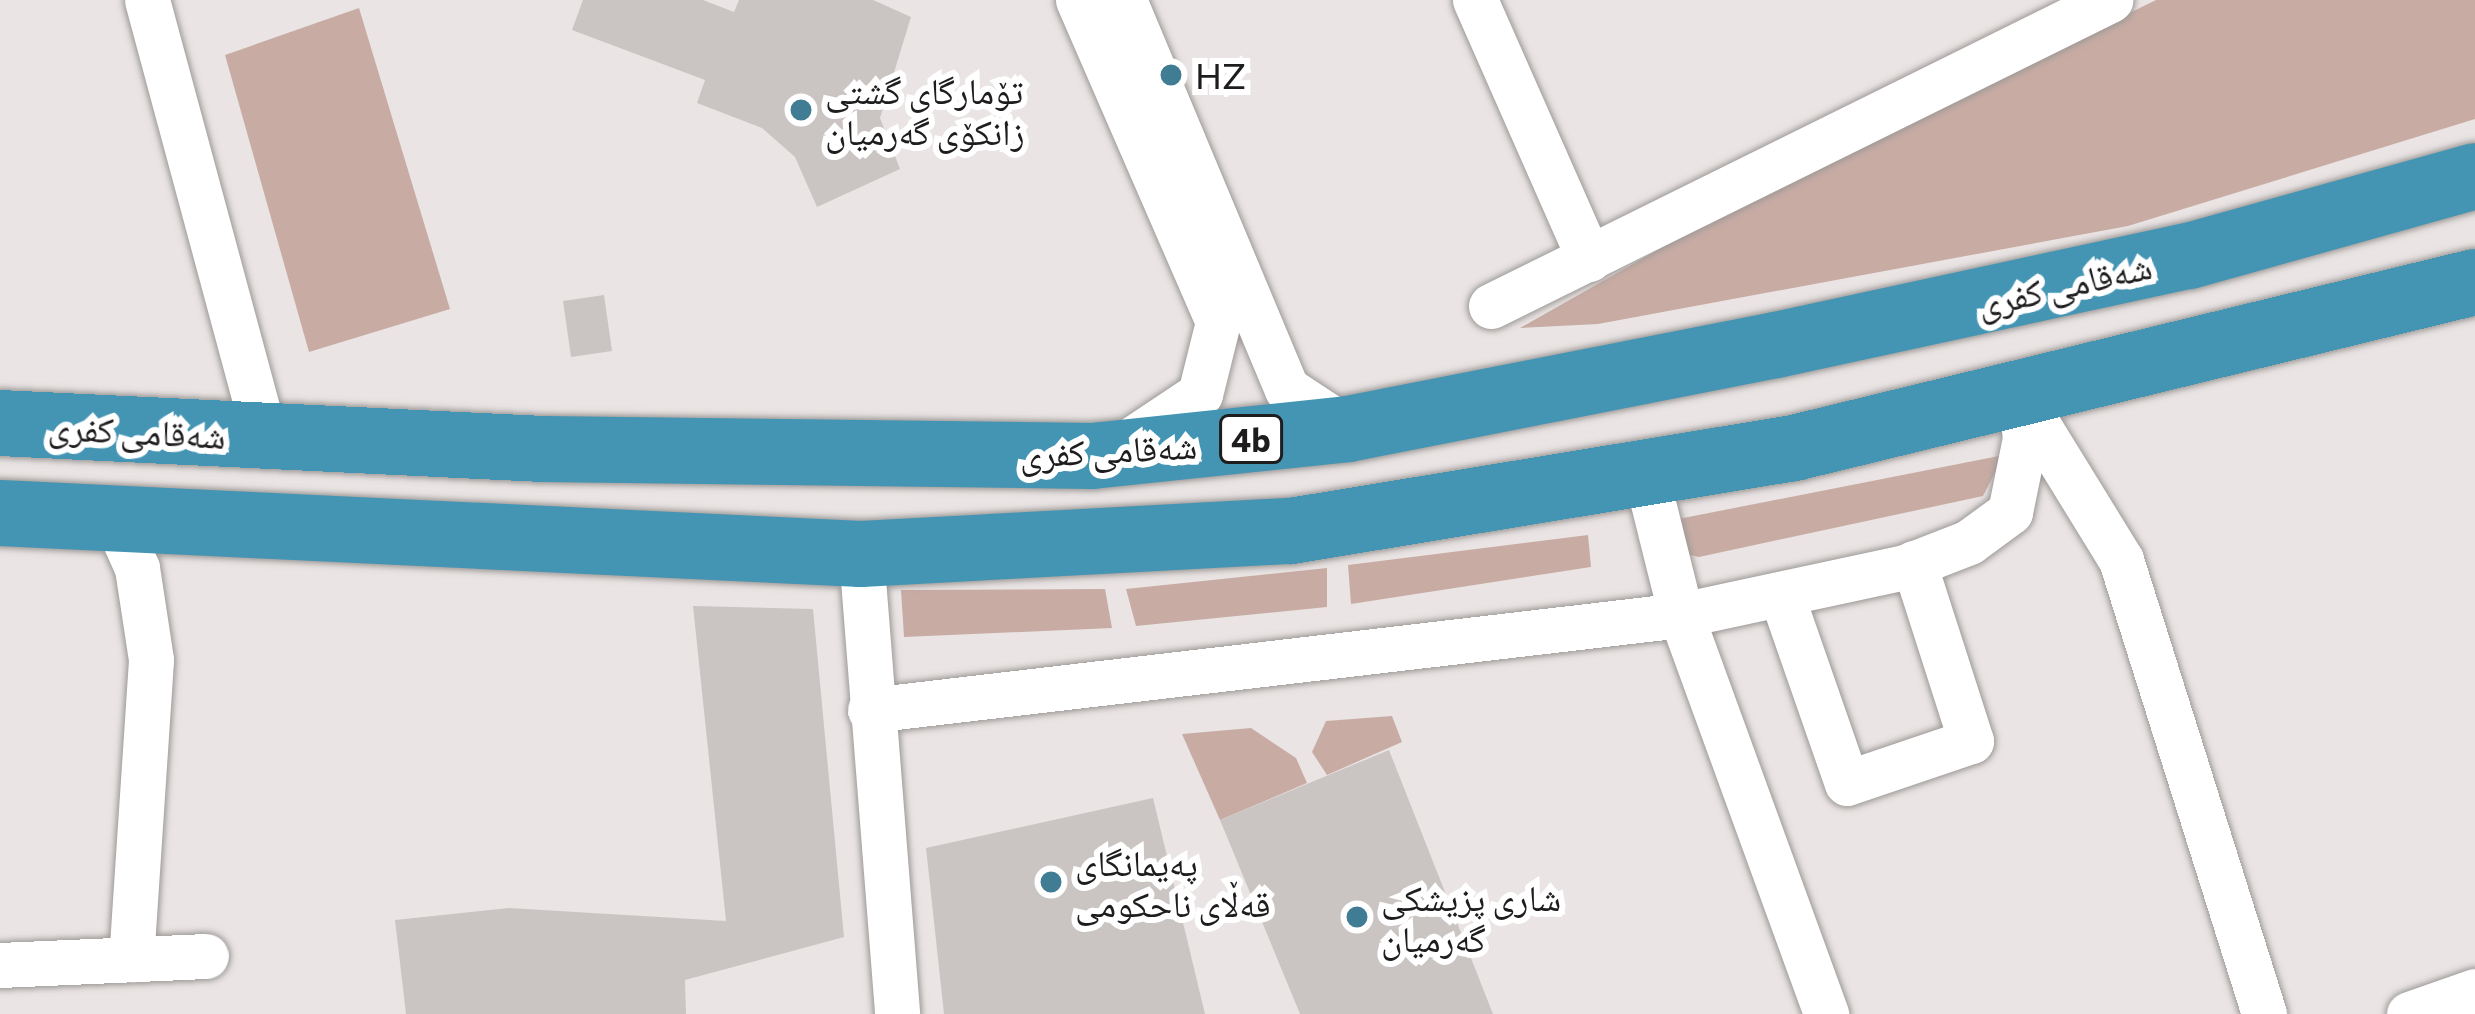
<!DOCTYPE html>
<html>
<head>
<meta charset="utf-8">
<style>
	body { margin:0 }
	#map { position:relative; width:2475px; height:1014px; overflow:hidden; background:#eae5e4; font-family:Commissioner,"Noto Naskh Arabic",sans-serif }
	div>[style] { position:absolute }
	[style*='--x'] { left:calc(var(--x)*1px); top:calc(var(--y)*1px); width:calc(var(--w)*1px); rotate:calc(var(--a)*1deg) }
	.green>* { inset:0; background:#c8aca4 }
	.building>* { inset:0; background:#cac5c3 }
	.roads { filter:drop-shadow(0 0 3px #9d9997) drop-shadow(0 0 3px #9d9997) }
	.minor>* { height:45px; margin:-22.5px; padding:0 22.5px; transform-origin:22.5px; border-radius:22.5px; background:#fff }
	.highway>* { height:66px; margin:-33px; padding:0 33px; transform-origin:33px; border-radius:33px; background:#4495b4 }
	.dots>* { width:33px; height:33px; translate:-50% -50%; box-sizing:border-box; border:6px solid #fff; border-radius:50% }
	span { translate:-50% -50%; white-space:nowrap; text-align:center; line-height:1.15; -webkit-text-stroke:12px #fff; paint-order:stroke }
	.shield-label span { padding:3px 9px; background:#fff; border:3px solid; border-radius:9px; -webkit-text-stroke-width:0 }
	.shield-label { font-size:33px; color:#1e1c1c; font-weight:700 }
	.poi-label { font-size:36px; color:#1e1c1c }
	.left { translate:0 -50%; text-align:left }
	.street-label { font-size:36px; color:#1e1c1c }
</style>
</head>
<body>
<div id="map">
	<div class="green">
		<div style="clip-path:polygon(2156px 0,2475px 0,2475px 119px,2128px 226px,1598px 324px,1520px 328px,1723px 213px)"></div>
		<div style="clip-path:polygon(359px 8px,450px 309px,309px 352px,225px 55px)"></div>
		<div style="clip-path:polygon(2004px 455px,1983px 496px,1699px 557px,1685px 554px,1668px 521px)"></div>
		<div style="clip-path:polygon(1588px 535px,1591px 567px,1351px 604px,1348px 565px)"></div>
		<div style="clip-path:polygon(1327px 568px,1327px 607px,1136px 626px,1126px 589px)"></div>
		<div style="clip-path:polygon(1105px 589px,1112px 628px,904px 637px,901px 590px)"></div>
		<div style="clip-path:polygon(1392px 716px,1402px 742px,1327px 775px,1312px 752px,1326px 721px)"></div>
		<div style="clip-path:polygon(1251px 728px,1296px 758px,1307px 783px,1220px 820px,1182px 734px)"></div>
	</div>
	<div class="building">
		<div style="clip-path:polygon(583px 0,703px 0,734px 12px,739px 0,873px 0,911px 17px,880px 118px,900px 169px,817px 207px,795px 157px,762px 128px,697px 103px,705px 80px,572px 30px)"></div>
		<div style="clip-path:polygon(604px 295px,612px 351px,571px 357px,563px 301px)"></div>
		<div style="clip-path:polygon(693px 606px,813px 609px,844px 937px,685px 980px,686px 1014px,406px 1014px,395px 920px,509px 908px,726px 921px)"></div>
		<div style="clip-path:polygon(1389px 750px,1493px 1014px,1300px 1014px,1220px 820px)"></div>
		<div style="clip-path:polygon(1153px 798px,1205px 1014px,944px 1014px,926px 848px)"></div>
	</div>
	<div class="roads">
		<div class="minor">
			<div style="--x:147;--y:0;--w:453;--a:74.9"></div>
			<div style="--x:1078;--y:0;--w:351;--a:66.5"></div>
			<div style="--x:1218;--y:322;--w:74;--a:104"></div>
			<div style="--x:1200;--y:394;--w:87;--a:146.3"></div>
			<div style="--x:1124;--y:0;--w:422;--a:67.3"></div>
			<div style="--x:1287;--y:389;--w:73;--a:33.3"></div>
			<div style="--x:1475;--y:0;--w:283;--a:66.2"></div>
			<div style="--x:1491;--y:306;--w:691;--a:-26.31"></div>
			<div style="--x:2022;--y:399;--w:189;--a:58.4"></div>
			<div style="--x:2121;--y:560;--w:476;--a:72.5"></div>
			<div style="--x:1646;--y:475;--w:144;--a:76"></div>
			<div style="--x:1681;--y:615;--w:425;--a:70"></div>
			<div style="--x:115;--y:519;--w:54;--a:65.8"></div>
			<div style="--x:137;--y:568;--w:93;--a:81.3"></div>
			<div style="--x:151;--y:660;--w:300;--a:93.8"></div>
			<div style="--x:861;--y:554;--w:461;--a:85.5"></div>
			<div style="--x:1781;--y:594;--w:200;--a:70.8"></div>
			<div style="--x:1847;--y:783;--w:131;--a:-18.7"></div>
			<div style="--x:1971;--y:741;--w:187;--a:-107.8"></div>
			<div style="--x:870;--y:710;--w:817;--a:-6.68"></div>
			<div style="--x:1681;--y:615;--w:229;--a:-12.1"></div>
			<div style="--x:1905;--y:567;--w:69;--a:-21.3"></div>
			<div style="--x:1969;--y:542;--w:51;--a:-36.2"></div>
			<div style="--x:2010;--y:512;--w:76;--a:-78.5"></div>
			<div style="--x:2025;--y:438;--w:42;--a:-96.8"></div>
			<div style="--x:0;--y:965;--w:206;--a:-2.5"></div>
			<div style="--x:2409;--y:1014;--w:70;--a:-19.2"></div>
		</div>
		<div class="highway">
			<div style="--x:0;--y:423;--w:545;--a:2.74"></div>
			<div style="--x:544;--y:449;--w:548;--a:0.73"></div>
			<div style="--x:1092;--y:456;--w:257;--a:-6"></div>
			<div style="--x:1348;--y:429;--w:436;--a:-11.1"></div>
			<div style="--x:1776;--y:345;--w:422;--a:-12.2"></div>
			<div style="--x:2189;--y:256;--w:297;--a:-15.6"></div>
			<div style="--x:0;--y:513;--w:862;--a:2.73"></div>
			<div style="--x:861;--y:554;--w:431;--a:-3.1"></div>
			<div style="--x:1291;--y:531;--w:510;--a:-9.37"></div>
			<div style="--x:1794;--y:448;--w:701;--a:-13.7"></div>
		</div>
	</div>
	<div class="dots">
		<div style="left:1171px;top:75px;background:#407c93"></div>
		<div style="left:801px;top:110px;background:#407c93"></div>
		<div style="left:1051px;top:882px;background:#407c93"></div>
		<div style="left:1357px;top:917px;background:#407c93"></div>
	</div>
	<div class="shield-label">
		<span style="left:1251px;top:439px">4b</span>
	</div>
	<div class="poi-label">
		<span class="left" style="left:1195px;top:75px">HZ</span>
		<span class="left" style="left:825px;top:110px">تۆمارگای گشتی<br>زانکۆی گەرمیان</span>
		<span class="left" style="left:1075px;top:882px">پەیمانگای<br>قەڵای ناحکومی</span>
		<span class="left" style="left:1381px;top:917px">شاری پزیشکی<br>گەرمیان</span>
	</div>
	<div class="street-label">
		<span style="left:2064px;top:284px;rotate:-13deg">شەقامی کفری</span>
		<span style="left:137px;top:430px;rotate:3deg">شەقامی کفری</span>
		<span style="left:1108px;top:449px;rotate:-3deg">شەقامی کفری</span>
	</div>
</div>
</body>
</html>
